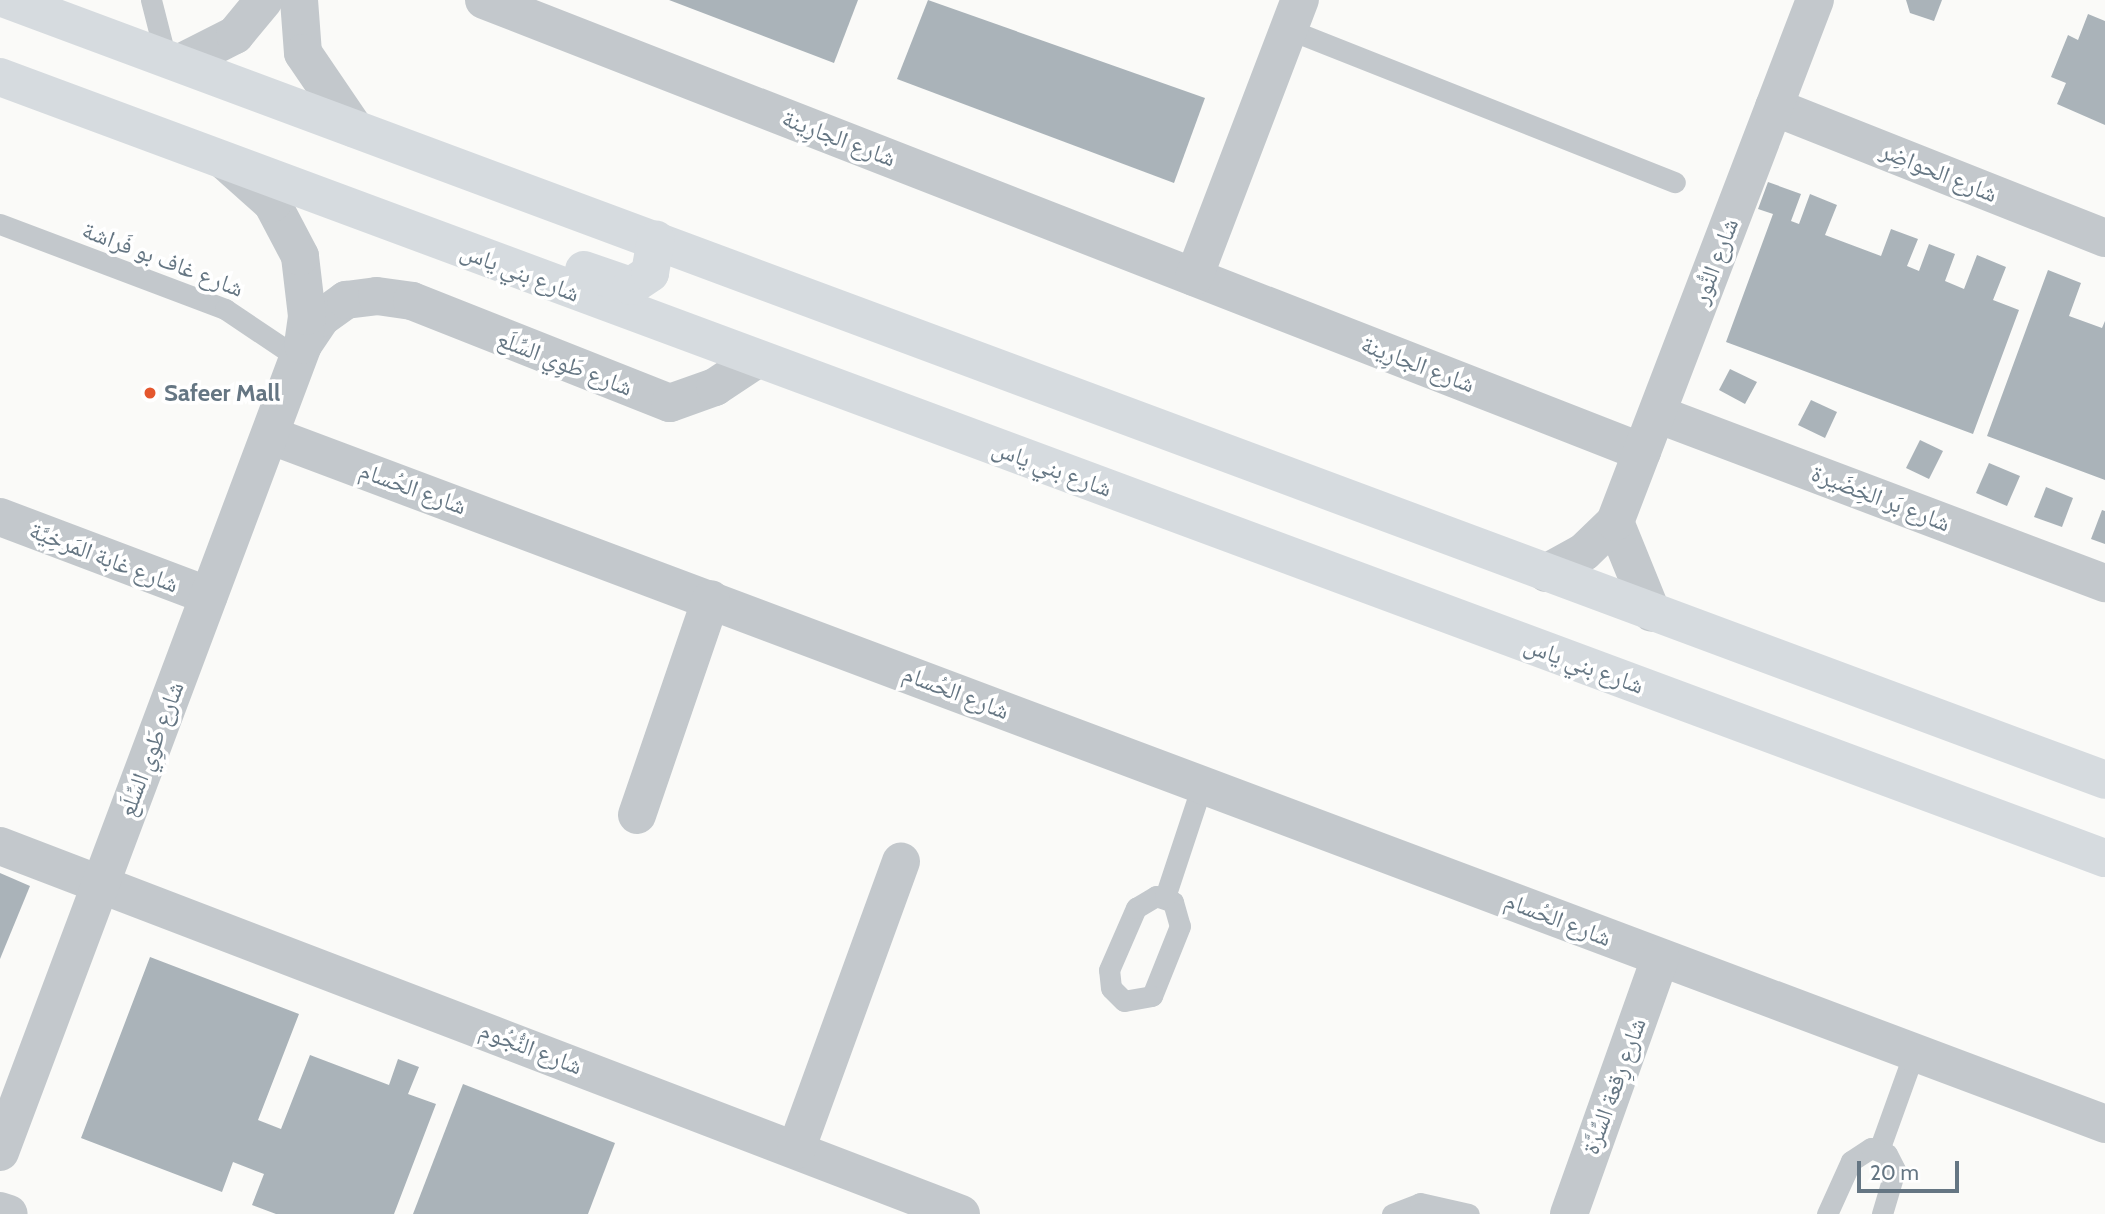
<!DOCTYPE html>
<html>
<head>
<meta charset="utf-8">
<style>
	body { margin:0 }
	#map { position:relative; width:2105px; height:1214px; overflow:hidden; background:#fafaf8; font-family:Cabin,"Noto Naskh Arabic",sans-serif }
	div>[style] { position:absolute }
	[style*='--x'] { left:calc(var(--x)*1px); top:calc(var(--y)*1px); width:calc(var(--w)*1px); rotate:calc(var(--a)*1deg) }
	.building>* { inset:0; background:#aab3b9 }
	.lane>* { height:21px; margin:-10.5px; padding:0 10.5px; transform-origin:10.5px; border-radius:10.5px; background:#c3c8cc }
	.street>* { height:38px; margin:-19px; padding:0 19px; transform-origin:19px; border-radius:19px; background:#c3c8cc }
	.primary>* { height:38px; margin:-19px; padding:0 19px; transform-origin:19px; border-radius:19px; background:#d6dbdf }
	.dots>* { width:19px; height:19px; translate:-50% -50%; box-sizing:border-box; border:4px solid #fff; border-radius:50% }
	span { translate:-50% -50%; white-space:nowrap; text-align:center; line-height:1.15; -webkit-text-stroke:7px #fff; paint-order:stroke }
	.street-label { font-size:24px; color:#657683 }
	.poi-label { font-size:24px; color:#657683; font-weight:700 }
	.left { translate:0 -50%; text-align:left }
	.scale { position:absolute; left:1857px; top:1161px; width:102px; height:32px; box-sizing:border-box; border:4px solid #657683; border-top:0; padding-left:9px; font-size:21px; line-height:24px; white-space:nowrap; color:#657683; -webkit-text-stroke:5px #fff; paint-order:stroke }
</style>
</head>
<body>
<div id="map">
	<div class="building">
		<div style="clip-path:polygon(669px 0,858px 0,834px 63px)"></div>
		<div style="clip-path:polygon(928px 0,1205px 98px,1174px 183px,897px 79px)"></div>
		<div style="clip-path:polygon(1906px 0,1942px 0,1934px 21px,1910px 13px)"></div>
		<div style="clip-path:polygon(2088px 14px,2105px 21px,2105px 125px,2057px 104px,2066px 83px,2051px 77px,2068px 35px,2078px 40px)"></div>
		<div style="clip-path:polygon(1768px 182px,1801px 194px,1791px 221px,1799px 224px,1810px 194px,1837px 205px,1825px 235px,1881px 256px,1891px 229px,1918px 239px,1907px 266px,1919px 271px,1929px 244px,1955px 254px,1945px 281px,1964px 289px,1977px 255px,2006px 267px,1993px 300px,2019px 310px,1973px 434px,1726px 342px,1773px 214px,1758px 209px)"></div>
		<div style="clip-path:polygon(2048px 270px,2081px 283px,2069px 316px,2102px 328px,2105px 321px,2105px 480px,1987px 436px)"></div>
		<div style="clip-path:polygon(1730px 369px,1757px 382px,1745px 404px,1719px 390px)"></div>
		<div style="clip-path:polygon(1811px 400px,1837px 412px,1825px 438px,1798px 425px)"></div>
		<div style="clip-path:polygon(1920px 440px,1943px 451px,1929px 479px,1906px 468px)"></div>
		<div style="clip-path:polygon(1989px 463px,2020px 476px,2007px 506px,1976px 493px)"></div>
		<div style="clip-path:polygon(2046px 487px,2073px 498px,2062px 527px,2034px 517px)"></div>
		<div style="clip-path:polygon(2102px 510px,2105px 511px,2105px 544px,2091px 539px)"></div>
		<div style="clip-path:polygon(0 873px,30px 886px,0 959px)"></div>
		<div style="clip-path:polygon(150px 957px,299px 1014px,258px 1120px,281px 1129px,310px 1055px,389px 1085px,398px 1059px,419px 1067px,408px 1094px,436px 1104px,394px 1214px,276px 1214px,252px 1205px,264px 1174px,233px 1162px,222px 1192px,81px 1138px)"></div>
		<div style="clip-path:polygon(463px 1084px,615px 1143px,588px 1214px,413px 1214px)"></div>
	</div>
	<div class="lane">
		<div style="--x:151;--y:0;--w:61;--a:75.7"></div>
		<div style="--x:1288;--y:29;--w:416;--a:21.6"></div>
		<div style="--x:0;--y:224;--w:241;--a:20.7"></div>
		<div style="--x:225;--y:309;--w:88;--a:33.9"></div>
		<div style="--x:1156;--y:896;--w:18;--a:19"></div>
		<div style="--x:1173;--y:902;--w:25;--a:74"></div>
		<div style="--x:1180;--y:926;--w:75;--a:111.8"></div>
		<div style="--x:1152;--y:996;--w:28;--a:170"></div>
		<div style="--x:1124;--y:1001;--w:18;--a:-135"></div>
		<div style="--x:1111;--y:988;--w:18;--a:-96"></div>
		<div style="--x:1109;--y:970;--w:68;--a:-66.5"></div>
		<div style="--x:1136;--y:908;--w:23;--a:-31"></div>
		<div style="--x:1165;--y:897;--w:118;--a:-71.7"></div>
		<div style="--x:1879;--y:1150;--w:103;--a:-70.2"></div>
		<div style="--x:1392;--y:1214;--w:30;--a:-21"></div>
		<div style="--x:1420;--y:1203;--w:50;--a:12.7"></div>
		<div style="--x:1827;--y:1214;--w:58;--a:-65.6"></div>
		<div style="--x:1851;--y:1161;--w:24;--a:-33"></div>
		<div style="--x:1871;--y:1148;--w:17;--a:21"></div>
		<div style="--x:1887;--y:1154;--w:18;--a:63"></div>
		<div style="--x:1895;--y:1170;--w:46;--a:106.5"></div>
	</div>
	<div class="street">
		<div style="--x:299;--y:0;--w:53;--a:85.7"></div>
		<div style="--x:303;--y:53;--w:91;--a:55.8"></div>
		<div style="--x:484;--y:0;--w:1243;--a:21.32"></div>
		<div style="--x:180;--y:63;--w:62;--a:-27"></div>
		<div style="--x:235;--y:35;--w:45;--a:-50.4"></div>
		<div style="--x:1774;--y:107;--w:356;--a:21.6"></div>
		<div style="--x:1194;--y:277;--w:297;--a:-69.1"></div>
		<div style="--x:303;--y:345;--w:32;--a:-56"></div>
		<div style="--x:321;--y:318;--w:31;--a:-36"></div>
		<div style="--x:346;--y:300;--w:31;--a:-7"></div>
		<div style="--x:377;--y:296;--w:35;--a:8"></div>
		<div style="--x:412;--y:301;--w:277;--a:21.6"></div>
		<div style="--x:670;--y:403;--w:48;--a:-19.6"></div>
		<div style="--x:715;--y:387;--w:50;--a:-33.7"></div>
		<div style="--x:1657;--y:414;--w:479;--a:20.7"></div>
		<div style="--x:272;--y:436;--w:1958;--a:20.57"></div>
		<div style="--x:0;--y:517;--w:223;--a:20.7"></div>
		<div style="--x:1615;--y:522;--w:98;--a:67.9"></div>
		<div style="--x:1546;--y:573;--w:43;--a:-28.9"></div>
		<div style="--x:1584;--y:552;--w:43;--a:-44.1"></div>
		<div style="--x:1615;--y:522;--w:559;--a:-69.04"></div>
		<div style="--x:637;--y:815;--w:228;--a:-71.1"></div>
		<div style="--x:0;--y:846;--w:1029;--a:20.95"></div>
		<div style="--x:796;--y:1150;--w:307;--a:-70"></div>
		<div style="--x:0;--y:1152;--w:862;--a:-69.42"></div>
		<div style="--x:303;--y:345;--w:29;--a:-82"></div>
		<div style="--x:307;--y:316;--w:60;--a:-96.7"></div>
		<div style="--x:300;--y:256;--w:60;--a:-117.8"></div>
		<div style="--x:272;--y:203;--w:60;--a:-138.4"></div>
		<div style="--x:0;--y:1211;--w:9;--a:18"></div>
		<div style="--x:1569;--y:1214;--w:272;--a:-70.4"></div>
	</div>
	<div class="primary">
		<div style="--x:8;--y:0;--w:2237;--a:20.4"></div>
		<div style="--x:0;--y:77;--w:2245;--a:20.36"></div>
		<div style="--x:584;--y:270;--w:50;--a:18.8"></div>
		<div style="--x:631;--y:286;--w:23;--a:-34"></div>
		<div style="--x:650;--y:273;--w:34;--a:-80"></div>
	</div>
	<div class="dots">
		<div style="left:150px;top:393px;background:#e4572e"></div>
	</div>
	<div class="street-label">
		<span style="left:839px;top:138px;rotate:21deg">شارع الجارِينة</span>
		<span style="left:1939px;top:172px;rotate:22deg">شارع الحواضِر</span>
		<span style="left:163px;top:259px;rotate:21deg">شارع غاف بو فَراشة</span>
		<span style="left:1715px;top:261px;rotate:-69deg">شارع النُّور</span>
		<span style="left:520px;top:272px;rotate:21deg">شارع بني ياس</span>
		<span style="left:565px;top:363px;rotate:21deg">شارع طَوِي السِّلَع</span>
		<span style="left:1418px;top:364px;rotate:21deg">شارع الجارِينة</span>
		<span style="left:1052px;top:468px;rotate:20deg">شارع بني ياس</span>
		<span style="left:413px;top:488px;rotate:20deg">شارع الحُسام</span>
		<span style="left:1881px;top:498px;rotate:21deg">شارع بَر الخِضَيرة</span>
		<span style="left:104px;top:557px;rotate:21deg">شارع غابة المَرخِيَّة</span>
		<span style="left:1584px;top:665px;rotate:20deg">شارع بني ياس</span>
		<span style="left:956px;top:692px;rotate:21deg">شارع الحُسام</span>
		<span style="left:151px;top:749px;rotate:-69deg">شارع طَوِي السِّلَع</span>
		<span style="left:1558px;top:919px;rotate:21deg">شارع الحُسام</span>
		<span style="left:531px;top:1048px;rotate:21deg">شارع النُّجُوم</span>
		<span style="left:1614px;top:1086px;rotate:-70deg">شارع رِقعة السِّرَّة</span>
	</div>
	<div class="poi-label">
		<span class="left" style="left:164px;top:393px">Safeer Mall</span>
	</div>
	<div class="scale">20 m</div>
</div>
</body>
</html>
